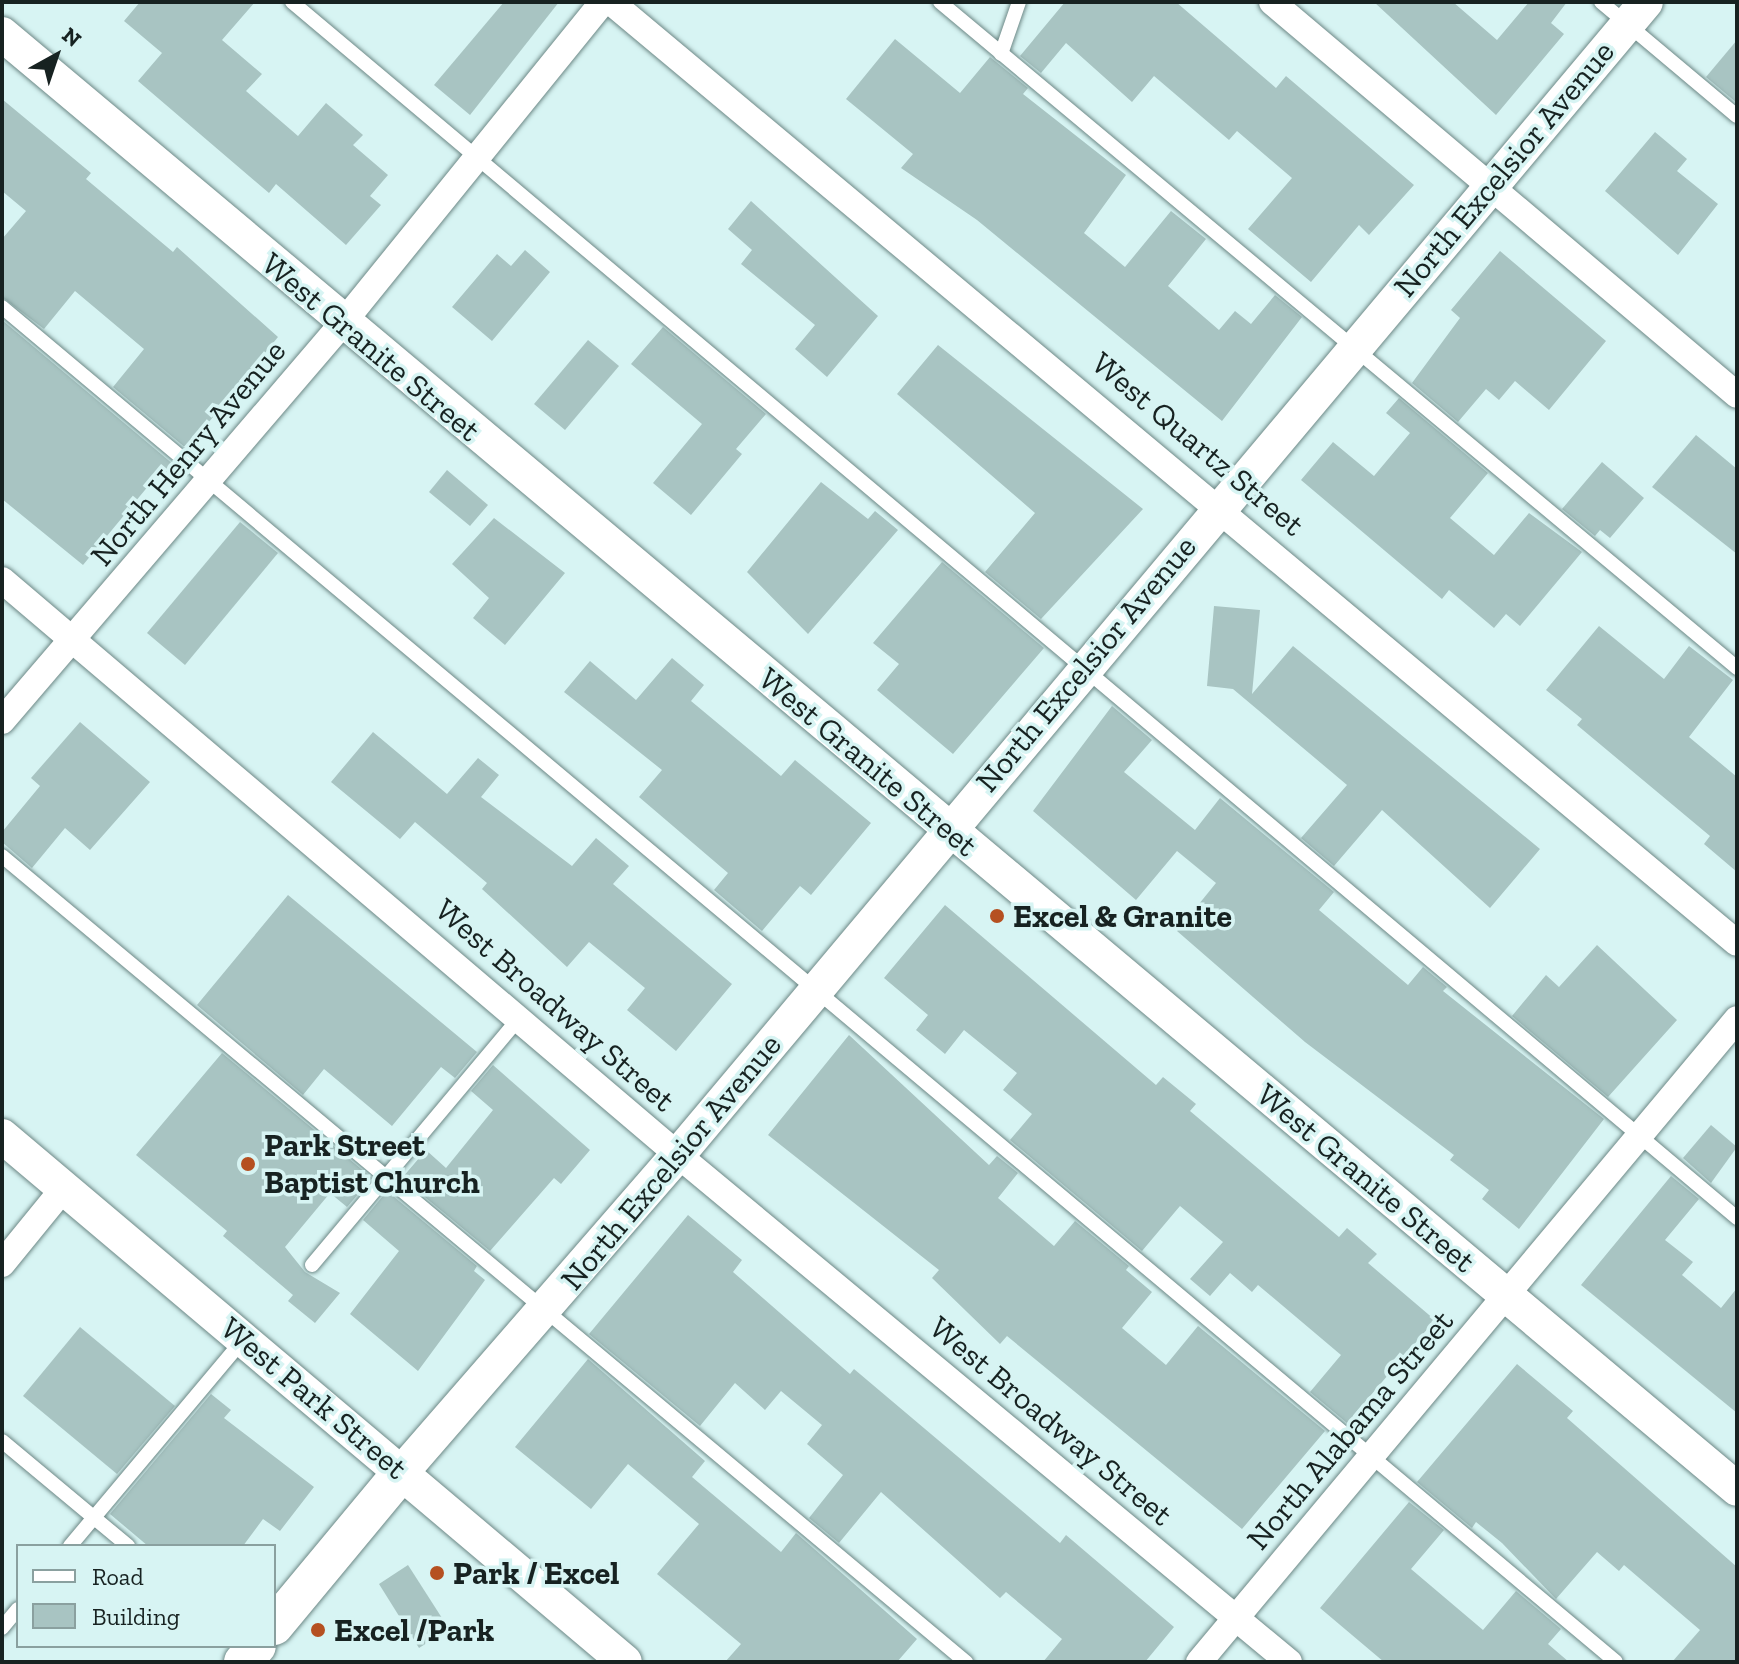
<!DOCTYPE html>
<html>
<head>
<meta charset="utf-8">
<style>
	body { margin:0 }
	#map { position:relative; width:1739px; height:1664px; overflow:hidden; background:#d7f4f3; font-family:"Zilla Slab",serif }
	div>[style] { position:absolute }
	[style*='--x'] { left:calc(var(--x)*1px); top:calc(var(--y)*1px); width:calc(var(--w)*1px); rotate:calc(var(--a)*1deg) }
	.building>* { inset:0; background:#a8c4c2 }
	.roads { filter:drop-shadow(0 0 2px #6d8886) drop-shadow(0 0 2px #6d8886) }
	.service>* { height:14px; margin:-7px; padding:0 7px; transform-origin:7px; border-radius:7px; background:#fff }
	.minor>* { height:26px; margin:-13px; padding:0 13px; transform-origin:13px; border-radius:13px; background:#fff }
	.tertiary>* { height:34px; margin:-17px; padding:0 17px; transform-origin:17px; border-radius:17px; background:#fff }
	.secondary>* { height:38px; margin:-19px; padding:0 19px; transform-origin:19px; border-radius:19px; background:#fff }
	.dots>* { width:22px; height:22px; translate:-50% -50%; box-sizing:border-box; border:4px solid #d7f4f3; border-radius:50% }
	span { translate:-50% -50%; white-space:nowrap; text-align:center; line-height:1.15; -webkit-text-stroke:7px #d7f4f3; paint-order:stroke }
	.street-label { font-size:32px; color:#172221 }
	.poi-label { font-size:32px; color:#172221; font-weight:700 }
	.left { translate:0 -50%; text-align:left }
	.frame { position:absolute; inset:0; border:4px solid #172221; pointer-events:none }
	.legend { position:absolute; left:16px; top:1544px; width:260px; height:104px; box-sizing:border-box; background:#d7f4f3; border:2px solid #8aa09f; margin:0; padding:10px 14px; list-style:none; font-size:24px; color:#172221 }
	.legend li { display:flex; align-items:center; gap:16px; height:40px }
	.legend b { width:40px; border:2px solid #8aa09f }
	.north { position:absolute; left:16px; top:16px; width:80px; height:80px; -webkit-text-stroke:6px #d7f4f3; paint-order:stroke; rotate:40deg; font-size:22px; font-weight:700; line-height:32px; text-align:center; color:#172221 }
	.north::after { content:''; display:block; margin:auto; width:28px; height:36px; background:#172221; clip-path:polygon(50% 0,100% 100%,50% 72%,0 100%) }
</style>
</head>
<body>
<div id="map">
	<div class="building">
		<div style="clip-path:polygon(140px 2px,255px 2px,222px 40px,262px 74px,246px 91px,298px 136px,326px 103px,363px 135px,353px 145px,388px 175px,370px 196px,381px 205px,346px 245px,276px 184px,269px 193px,138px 81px,162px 53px,124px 21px)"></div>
		<div style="clip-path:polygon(504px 2px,559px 2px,470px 115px,434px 85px)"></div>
		<div style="clip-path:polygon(1065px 2px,1176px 2px,1276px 88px,1286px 76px,1414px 185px,1369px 235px,1359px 225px,1311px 282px,1248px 229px,1292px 178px,1237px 131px,1229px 140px,1154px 76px,1132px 102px,1066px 43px,1041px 73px,1020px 56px)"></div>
		<div style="clip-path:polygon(1374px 2px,1453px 2px,1497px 40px,1529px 2px,1567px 2px,1551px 23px,1564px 34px,1496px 115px)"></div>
		<div style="clip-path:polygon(895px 39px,960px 93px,990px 57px,1028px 88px,1023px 94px,1126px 175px,1084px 233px,1125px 267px,1171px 211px,1206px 239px,1168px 286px,1219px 330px,1235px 311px,1251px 324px,1275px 295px,1302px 317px,1222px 421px,977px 220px,901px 168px,913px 154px,846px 99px)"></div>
		<div style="clip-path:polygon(1737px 40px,1737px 103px,1706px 77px)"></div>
		<div style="clip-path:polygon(2px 99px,91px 173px,86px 179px,173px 252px,177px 247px,278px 337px,187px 449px,113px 387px,144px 349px,75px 291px,44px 329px,2px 297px,2px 239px,26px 211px,2px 191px)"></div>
		<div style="clip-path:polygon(1655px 132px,1687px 159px,1677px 171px,1718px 204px,1678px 255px,1605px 191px)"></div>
		<div style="clip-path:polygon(751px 201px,878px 316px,827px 377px,795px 349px,815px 325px,741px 264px,752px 250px,728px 229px)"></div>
		<div style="clip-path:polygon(525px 250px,550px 272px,492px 341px,452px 307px,497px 254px,511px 266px)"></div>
		<div style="clip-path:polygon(1500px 251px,1606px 341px,1549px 410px,1515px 381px,1499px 400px,1486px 389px,1458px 422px,1412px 383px,1460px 318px,1451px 310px)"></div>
		<div style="clip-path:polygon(2px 320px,174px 465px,164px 477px,159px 473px,83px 565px,2px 499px)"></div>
		<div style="clip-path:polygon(663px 327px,766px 414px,736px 449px,742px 454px,691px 515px,653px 483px,702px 424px,631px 364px)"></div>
		<div style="clip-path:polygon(588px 340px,619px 366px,565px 430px,534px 404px)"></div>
		<div style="clip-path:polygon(938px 345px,1143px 509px,1041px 619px,985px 572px,1035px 513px,897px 394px)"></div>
		<div style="clip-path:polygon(1399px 398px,1488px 473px,1450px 518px,1494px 555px,1529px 513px,1582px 552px,1520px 626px,1506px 614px,1494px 628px,1449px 590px,1442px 599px,1301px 480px,1333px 442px,1374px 476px,1410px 433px,1386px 413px)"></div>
		<div style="clip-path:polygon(1696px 435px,1737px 469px,1737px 554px,1652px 487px)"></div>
		<div style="clip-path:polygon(1602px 462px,1644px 498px,1610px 538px,1600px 530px,1595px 536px,1562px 509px)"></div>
		<div style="clip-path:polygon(447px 470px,488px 505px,470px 526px,429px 492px)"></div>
		<div style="clip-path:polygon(821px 482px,868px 519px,875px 511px,898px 530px,808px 634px,747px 572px)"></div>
		<div style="clip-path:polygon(494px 518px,565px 573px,505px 645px,473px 618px,489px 598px,452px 564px)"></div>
		<div style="clip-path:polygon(240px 522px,278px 553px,185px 665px,147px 633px)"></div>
		<div style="clip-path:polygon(942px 562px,1044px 648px,953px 754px,877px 690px,899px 664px,873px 643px)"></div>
		<div style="clip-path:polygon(1214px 606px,1260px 610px,1252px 694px,1293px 646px,1540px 849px,1490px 908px,1382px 810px,1334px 866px,1301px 838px,1347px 785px,1233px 689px,1207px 686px)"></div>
		<div style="clip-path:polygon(1599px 626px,1664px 679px,1689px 646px,1733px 680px,1689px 737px,1737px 777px,1737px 872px,1704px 844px,1710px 836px,1577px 725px,1582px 719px,1546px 690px)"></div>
		<div style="clip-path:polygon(672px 658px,704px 685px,691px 701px,781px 776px,795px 760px,871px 823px,811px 895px,800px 886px,762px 931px,714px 890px,728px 873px,639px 797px,662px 770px,564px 692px,590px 661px,636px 700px)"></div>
		<div style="clip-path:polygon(1112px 706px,1152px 740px,1124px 772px,1195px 830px,1220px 798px,1334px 892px,1319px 910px,1408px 985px,1423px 967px,1447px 987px,1443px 991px,1604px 1119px,1519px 1229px,1482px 1199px,1489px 1190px,1450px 1160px,1454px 1155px,1305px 1042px,1177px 931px,1216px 883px,1177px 851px,1136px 900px,1033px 811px)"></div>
		<div style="clip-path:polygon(80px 722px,150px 782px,90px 850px,65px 828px,32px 868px,2px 842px,2px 832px,40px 786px,31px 778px)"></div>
		<div style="clip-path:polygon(373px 732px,447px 794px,478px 758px,499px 775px,481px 797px,572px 866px,596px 838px,629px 866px,613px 884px,732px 984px,676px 1051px,627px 1010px,645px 988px,589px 942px,567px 967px,482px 889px,487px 883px,415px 822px,400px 839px,331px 782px)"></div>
		<div style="clip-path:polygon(288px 895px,477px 1052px,455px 1078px,441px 1067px,392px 1126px,324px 1069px,303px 1095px,197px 1005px)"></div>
		<div style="clip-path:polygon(945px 905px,1156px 1085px,1163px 1077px,1196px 1104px,1190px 1111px,1339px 1237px,1347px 1228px,1377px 1254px,1368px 1263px,1435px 1320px,1347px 1423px,1310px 1392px,1341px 1355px,1258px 1285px,1252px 1292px,1230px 1273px,1210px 1296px,1190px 1279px,1223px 1242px,1180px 1206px,1142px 1251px,1010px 1140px,1032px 1114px,1003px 1090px,1017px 1073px,964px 1030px,945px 1054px,916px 1030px,928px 1015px,884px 978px)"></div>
		<div style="clip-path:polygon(1597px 945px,1677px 1020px,1608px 1097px,1512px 1016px,1546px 975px,1559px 987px)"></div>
		<div style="clip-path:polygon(849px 1035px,989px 1165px,997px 1156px,1018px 1173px,998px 1198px,1054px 1246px,1075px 1221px,1129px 1266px,1126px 1270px,1152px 1292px,1122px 1328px,1166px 1365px,1198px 1326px,1325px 1431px,1242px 1529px,1007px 1336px,1000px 1344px,932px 1278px,939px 1270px,768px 1135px)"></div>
		<div style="clip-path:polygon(222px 1053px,372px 1178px,347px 1207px,330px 1193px,285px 1247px,305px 1272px,340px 1293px,315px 1323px,288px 1301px,293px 1295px,223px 1236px,227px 1231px,136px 1155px)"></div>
		<div style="clip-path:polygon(493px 1065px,590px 1150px,561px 1184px,554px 1178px,490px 1251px,402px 1178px,426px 1150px,446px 1168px,493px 1110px,471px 1091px)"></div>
		<div style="clip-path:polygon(1711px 1125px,1737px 1147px,1711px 1183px,1683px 1158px)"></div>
		<div style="clip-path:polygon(1671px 1176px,1699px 1199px,1665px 1240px,1693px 1262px,1682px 1275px,1721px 1308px,1737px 1288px,1737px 1413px,1581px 1285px)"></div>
		<div style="clip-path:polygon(387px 1191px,477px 1266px,474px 1271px,485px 1280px,418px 1371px,350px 1314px,399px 1251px,363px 1220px)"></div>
		<div style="clip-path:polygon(688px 1215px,742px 1260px,733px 1272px,850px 1374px,854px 1369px,1060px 1543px,1066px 1535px,1174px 1627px,1145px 1662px,1043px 1662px,1062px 1639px,1006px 1592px,1000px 1598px,881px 1492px,839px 1543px,809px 1518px,843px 1475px,807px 1444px,822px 1425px,781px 1391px,765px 1410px,735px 1383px,700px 1426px,589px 1334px)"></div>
		<div style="clip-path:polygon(80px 1327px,175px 1406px,117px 1474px,23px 1396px)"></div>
		<div style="clip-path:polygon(588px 1359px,705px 1461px,692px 1477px,781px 1552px,796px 1533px,917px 1639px,897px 1662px,725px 1662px,741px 1644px,657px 1574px,699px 1524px,628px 1464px,591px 1509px,515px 1447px)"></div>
		<div style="clip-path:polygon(1517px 1364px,1573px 1411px,1567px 1418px,1737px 1567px,1737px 1662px,1672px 1662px,1700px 1630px,1624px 1565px,1619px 1571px,1597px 1552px,1556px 1599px,1502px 1543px,1476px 1522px,1472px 1528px,1417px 1482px)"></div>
		<div style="clip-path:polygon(211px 1394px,231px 1410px,224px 1418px,314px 1487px,280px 1531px,263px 1519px,243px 1546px,148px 1546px,110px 1514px)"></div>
		<div style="clip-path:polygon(1409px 1502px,1444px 1530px,1411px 1569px,1483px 1630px,1516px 1591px,1561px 1629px,1548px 1644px,1569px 1662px,1384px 1662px,1320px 1608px)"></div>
		<div style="clip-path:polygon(408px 1565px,449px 1629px,419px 1648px,379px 1584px)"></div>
	</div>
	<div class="roads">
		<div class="service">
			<div style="--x:292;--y:2;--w:1889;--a:40.08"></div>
			<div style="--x:940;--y:2;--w:1039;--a:39.88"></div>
			<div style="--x:1601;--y:2;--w:177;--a:40"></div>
			<div style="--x:1001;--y:54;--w:55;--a:-70.9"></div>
			<div style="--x:2;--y:307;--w:2107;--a:40.01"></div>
			<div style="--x:2;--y:856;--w:1257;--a:39.9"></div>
			<div style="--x:312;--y:1265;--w:322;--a:-50"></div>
			<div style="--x:2;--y:1441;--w:164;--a:39.8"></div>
			<div style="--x:70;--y:1546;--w:270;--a:-50"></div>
			<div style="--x:2;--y:1628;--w:25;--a:-50"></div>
		</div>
		<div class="minor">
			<div style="--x:611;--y:2;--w:1467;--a:39.89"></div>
			<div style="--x:1272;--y:2;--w:609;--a:40.2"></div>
			<div style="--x:2;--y:580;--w:887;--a:40.38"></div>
			<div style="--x:678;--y:1155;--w:794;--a:39.69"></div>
			<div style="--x:2;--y:721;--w:523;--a:-49.42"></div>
			<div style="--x:342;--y:324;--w:414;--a:-51"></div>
			<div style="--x:2;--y:1264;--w:98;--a:-50.8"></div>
			<div style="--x:1199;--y:1662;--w:838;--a:-50.08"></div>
		</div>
		<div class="tertiary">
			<div style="--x:2;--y:34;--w:2264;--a:39.98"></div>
			<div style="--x:2;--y:1136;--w:815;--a:40.17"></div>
			<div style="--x:402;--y:1472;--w:420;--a:-49"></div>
			<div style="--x:678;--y:1155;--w:1505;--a:-49.98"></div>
		</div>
		<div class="secondary">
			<div style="--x:274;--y:1626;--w:200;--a:-50.3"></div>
			<div style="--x:243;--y:1662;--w:21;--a:-49"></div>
		</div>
	</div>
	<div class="dots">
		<div style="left:997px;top:916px;background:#b55021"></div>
		<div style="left:248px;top:1164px;background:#b55021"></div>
		<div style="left:437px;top:1573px;background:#b55021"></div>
		<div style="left:318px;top:1630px;background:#b55021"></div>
	</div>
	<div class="street-label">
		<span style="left:1504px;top:169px;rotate:-50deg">North Excelsior Avenue</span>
		<span style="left:371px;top:347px;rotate:40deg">West Granite Street</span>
		<span style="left:1198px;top:444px;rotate:40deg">West Quartz Street</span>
		<span style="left:188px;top:453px;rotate:-50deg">North Henry Avenue</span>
		<span style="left:1086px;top:664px;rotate:-50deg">North Excelsior Avenue</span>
		<span style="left:868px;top:762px;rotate:40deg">West Granite Street</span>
		<span style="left:555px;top:1005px;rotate:41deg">West Broadway Street</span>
		<span style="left:671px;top:1162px;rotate:-50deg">North Excelsior Avenue</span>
		<span style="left:1366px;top:1178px;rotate:40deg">West Granite Street</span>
		<span style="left:314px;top:1398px;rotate:40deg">West Park Street</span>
		<span style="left:1051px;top:1421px;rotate:40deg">West Broadway Street</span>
		<span style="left:1350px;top:1430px;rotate:-50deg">North Alabama Street</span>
	</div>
	<div class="poi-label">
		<span class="left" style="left:1013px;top:916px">Excel &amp; Granite</span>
		<span class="left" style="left:264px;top:1164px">Park Street<br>Baptist Church</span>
		<span class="left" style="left:453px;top:1573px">Park / Excel</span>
		<span class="left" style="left:334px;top:1630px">Excel /Park</span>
	</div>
	<div class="frame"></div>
	<ul class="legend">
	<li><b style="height:10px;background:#fff"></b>Road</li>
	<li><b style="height:22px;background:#a8c4c2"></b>Building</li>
	</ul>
	<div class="north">N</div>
</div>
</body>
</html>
